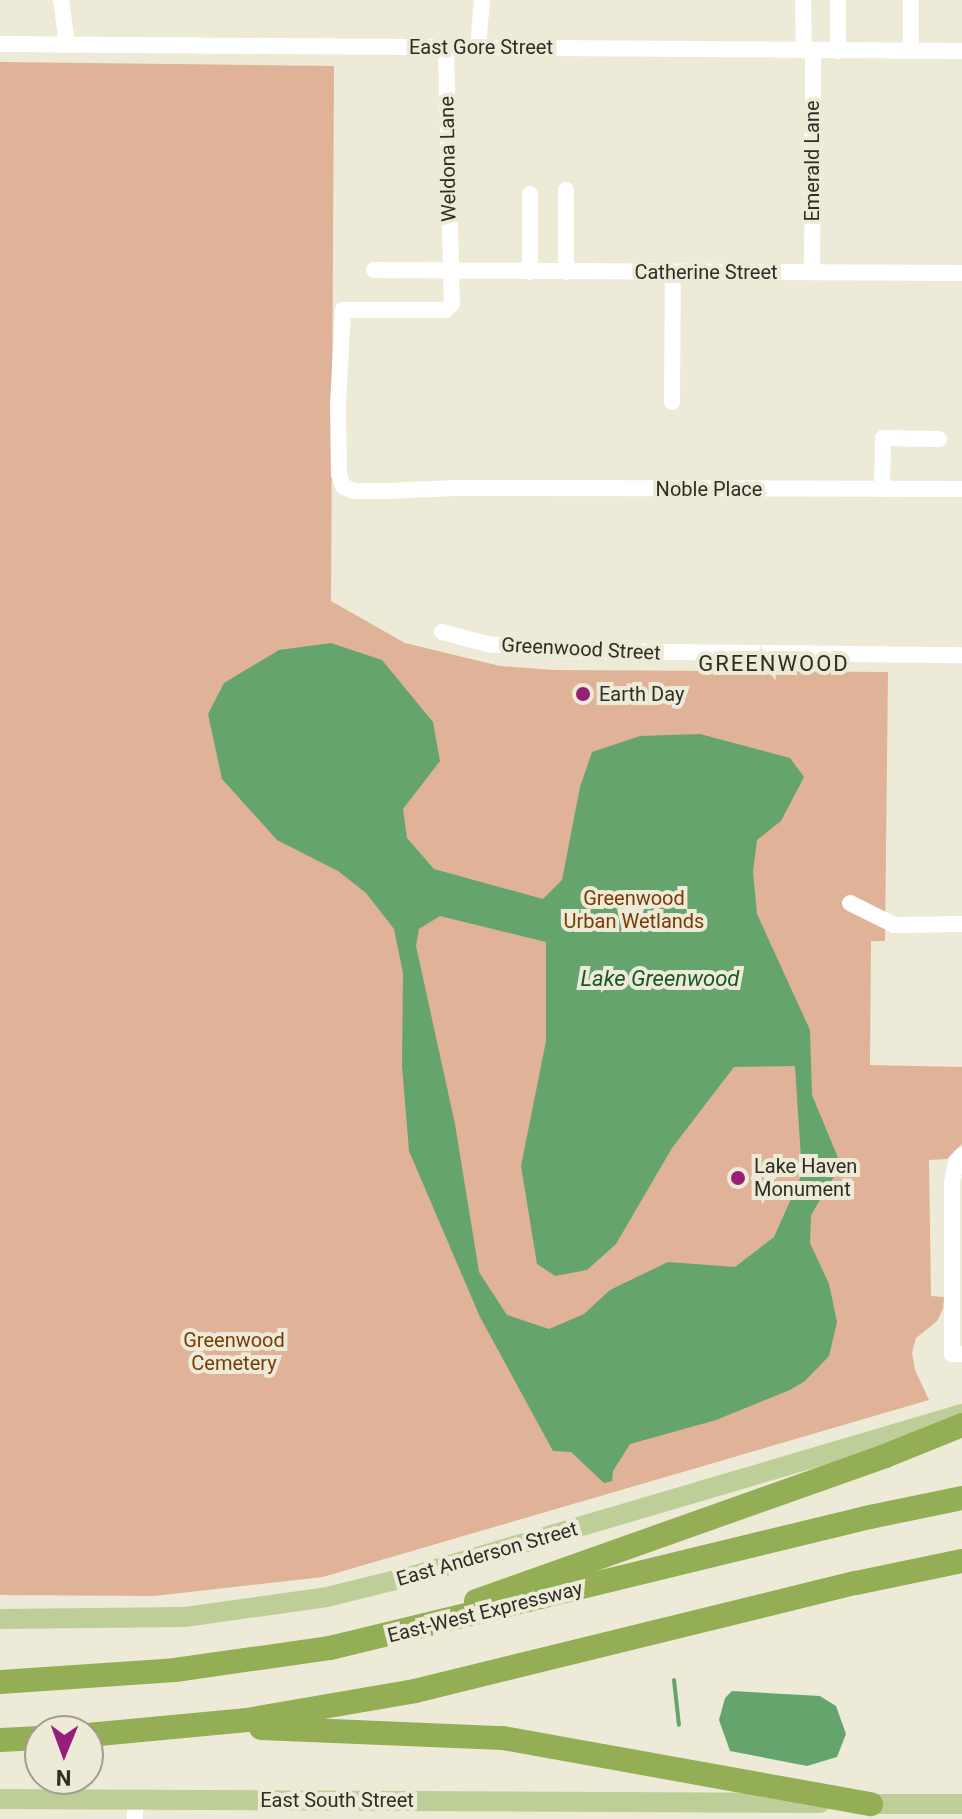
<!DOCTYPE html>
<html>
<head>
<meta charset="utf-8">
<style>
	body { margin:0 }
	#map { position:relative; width:962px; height:1819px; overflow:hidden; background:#edead7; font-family:Roboto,sans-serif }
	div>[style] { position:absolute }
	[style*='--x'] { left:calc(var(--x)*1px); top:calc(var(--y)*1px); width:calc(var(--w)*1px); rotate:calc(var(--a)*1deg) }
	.green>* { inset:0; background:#e0b297 }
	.water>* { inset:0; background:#66a46d }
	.stream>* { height:4px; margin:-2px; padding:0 2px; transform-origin:2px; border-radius:2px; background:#66a46d }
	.minor>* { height:16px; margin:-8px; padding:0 8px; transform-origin:8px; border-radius:8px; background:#fff }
	.major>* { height:20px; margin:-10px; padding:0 10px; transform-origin:10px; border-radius:10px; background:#bece98 }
	.highway>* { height:24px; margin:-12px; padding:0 12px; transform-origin:12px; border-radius:12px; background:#93ae54 }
	.dots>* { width:22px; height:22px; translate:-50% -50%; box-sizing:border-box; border:4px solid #edead7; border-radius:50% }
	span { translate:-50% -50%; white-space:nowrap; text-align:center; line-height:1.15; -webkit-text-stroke:8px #edead7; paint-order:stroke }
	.street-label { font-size:20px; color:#2e2d26 }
	.poi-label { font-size:20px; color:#2e2d26 }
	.left { translate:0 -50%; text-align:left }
	.park-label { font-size:20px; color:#7b3a05 }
	.neighbourhood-label { font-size:22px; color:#2e2d26; letter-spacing:2px }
	.water-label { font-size:22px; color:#165925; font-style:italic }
	.north { position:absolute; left:24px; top:1715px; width:80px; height:80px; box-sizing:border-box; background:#edead7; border:2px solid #a19e90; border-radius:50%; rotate:181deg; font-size:22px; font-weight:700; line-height:32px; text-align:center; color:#2e2d26 }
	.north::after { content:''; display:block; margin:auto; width:28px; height:36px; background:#971f79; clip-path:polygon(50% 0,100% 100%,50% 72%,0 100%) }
</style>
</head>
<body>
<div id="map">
	<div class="green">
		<div style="clip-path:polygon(0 62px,334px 66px,331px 601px,405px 643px,500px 666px,553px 670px,888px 672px,885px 941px,871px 941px,870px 1065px,962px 1067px,962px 1144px,947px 1159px,929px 1160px,931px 1296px,944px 1297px,943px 1309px,937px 1321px,916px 1338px,912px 1353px,915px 1370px,929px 1400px,323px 1577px,154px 1596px,0 1595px)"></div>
	</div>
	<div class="water">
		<div style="clip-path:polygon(evenodd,331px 643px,382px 660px,433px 722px,440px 761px,403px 809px,407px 838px,434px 869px,543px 899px,562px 880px,580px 787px,592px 752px,640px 736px,700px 734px,790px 758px,804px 777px,781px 821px,757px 840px,753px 872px,757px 914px,810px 1030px,812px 1095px,841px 1165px,811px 1215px,810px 1243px,829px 1284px,837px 1322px,829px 1356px,805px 1381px,790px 1390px,716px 1420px,630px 1444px,613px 1471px,612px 1481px,604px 1483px,571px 1452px,553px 1451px,480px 1317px,409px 1151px,402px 1066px,403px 973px,394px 929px,366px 893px,338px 871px,277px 840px,222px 779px,208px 714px,224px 683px,279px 650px,331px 643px,440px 916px,546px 942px,546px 1041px,521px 1166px,537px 1264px,555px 1276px,587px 1270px,616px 1244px,672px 1148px,734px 1067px,795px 1066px,802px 1174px,774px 1237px,735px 1267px,668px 1262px,610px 1290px,584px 1314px,549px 1329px,507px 1315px,479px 1272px,455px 1124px,416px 946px,419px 929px,440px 916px)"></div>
		<div style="clip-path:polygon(732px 1691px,820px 1696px,836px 1706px,846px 1734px,837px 1757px,807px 1766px,730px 1751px,719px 1720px,725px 1698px)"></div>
	</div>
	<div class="stream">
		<div style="--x:674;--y:1680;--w:45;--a:83.7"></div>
	</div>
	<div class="minor">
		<div style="--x:61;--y:0;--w:44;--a:82.2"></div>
		<div style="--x:803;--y:0;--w:50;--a:88.9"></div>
		<div style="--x:838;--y:0;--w:51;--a:90"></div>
		<div style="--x:0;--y:44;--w:962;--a:0.42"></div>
		<div style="--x:446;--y:47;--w:257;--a:88.7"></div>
		<div style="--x:452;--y:304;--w:8;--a:135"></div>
		<div style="--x:446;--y:310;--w:103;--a:180"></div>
		<div style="--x:343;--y:310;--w:94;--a:93"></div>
		<div style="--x:338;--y:404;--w:70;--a:89.2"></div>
		<div style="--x:339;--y:474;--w:13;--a:72"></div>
		<div style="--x:343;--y:486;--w:11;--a:27"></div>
		<div style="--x:353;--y:491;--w:33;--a:0"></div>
		<div style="--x:386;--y:491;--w:70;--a:-2.5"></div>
		<div style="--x:456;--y:488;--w:506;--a:0.11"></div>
		<div style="--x:478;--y:47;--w:47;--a:-85.1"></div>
		<div style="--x:911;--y:51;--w:51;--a:-90"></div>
		<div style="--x:566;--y:190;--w:82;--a:90"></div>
		<div style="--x:374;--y:270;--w:588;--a:0.29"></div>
		<div style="--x:530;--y:272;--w:78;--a:-90"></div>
		<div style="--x:812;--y:272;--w:222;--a:-89.7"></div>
		<div style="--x:672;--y:402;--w:130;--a:-89.6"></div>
		<div style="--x:882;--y:489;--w:51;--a:-88.9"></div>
		<div style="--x:883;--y:438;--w:56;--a:1"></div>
		<div style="--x:442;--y:632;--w:47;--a:14.9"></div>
		<div style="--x:487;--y:644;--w:79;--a:5.1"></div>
		<div style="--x:566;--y:651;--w:396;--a:0.6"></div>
		<div style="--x:850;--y:903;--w:49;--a:26.6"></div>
		<div style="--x:894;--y:925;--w:68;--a:-0.8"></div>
		<div style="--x:962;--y:1155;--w:9;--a:131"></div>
		<div style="--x:956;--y:1162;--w:21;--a:101"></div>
		<div style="--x:952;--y:1183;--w:171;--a:90"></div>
		<div style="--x:952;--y:1354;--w:10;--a:0"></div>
		<div style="--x:135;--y:1819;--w:20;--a:-90"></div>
	</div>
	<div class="major">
		<div style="--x:0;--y:1619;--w:185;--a:-0.6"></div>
		<div style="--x:185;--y:1617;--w:143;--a:-8"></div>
		<div style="--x:327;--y:1597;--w:88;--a:-13.9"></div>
		<div style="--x:412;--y:1576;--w:573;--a:-16.41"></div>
		<div style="--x:0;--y:1799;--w:820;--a:0.28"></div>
		<div style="--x:856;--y:1804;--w:106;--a:0"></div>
	</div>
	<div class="highway">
		<div style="--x:476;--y:1601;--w:434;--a:-19.5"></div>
		<div style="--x:885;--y:1456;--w:83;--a:-21.9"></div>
		<div style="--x:0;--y:1682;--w:175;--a:-3.9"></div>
		<div style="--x:175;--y:1670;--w:157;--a:-8.1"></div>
		<div style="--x:330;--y:1648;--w:556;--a:-13.64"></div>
		<div style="--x:870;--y:1517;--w:94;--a:-11.7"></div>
		<div style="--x:261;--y:1728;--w:242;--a:2.4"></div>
		<div style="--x:503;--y:1738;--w:374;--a:10.2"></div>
		<div style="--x:88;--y:1735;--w:160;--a:-5.4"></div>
		<div style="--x:247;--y:1720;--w:170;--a:-9.8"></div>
		<div style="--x:415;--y:1691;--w:454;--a:-13.8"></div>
		<div style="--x:856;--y:1583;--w:108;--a:-11.7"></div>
		<div style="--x:0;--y:1740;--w:40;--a:-2.9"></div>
	</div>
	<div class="dots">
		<div style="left:583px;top:694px;background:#971f79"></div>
		<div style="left:738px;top:1178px;background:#971f79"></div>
	</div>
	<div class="street-label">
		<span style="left:481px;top:47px">East Gore Street</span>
		<span style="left:448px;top:159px;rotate:-91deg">Weldona Lane</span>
		<span style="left:812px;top:161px;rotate:-90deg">Emerald Lane</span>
		<span style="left:706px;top:272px">Catherine Street</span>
		<span style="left:709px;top:489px">Noble Place</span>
		<span style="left:581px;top:649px;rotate:3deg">Greenwood Street</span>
		<span style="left:487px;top:1554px;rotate:-16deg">East Anderson Street</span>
		<span style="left:485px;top:1612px;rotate:-14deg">East-West Expressway</span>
		<span style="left:337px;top:1800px">East South Street</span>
	</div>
	<div class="poi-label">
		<span class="left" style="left:599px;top:694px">Earth Day</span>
		<span class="left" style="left:754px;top:1178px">Lake Haven<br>Monument</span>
	</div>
	<div class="park-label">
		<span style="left:634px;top:910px">Greenwood<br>Urban Wetlands</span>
		<span style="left:234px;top:1352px">Greenwood<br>Cemetery</span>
	</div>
	<div class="neighbourhood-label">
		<span style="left:774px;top:664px">GREENWOOD</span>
	</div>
	<div class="water-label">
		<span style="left:660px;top:979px">Lake Greenwood</span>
	</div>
	<div class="north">N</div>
</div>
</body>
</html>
